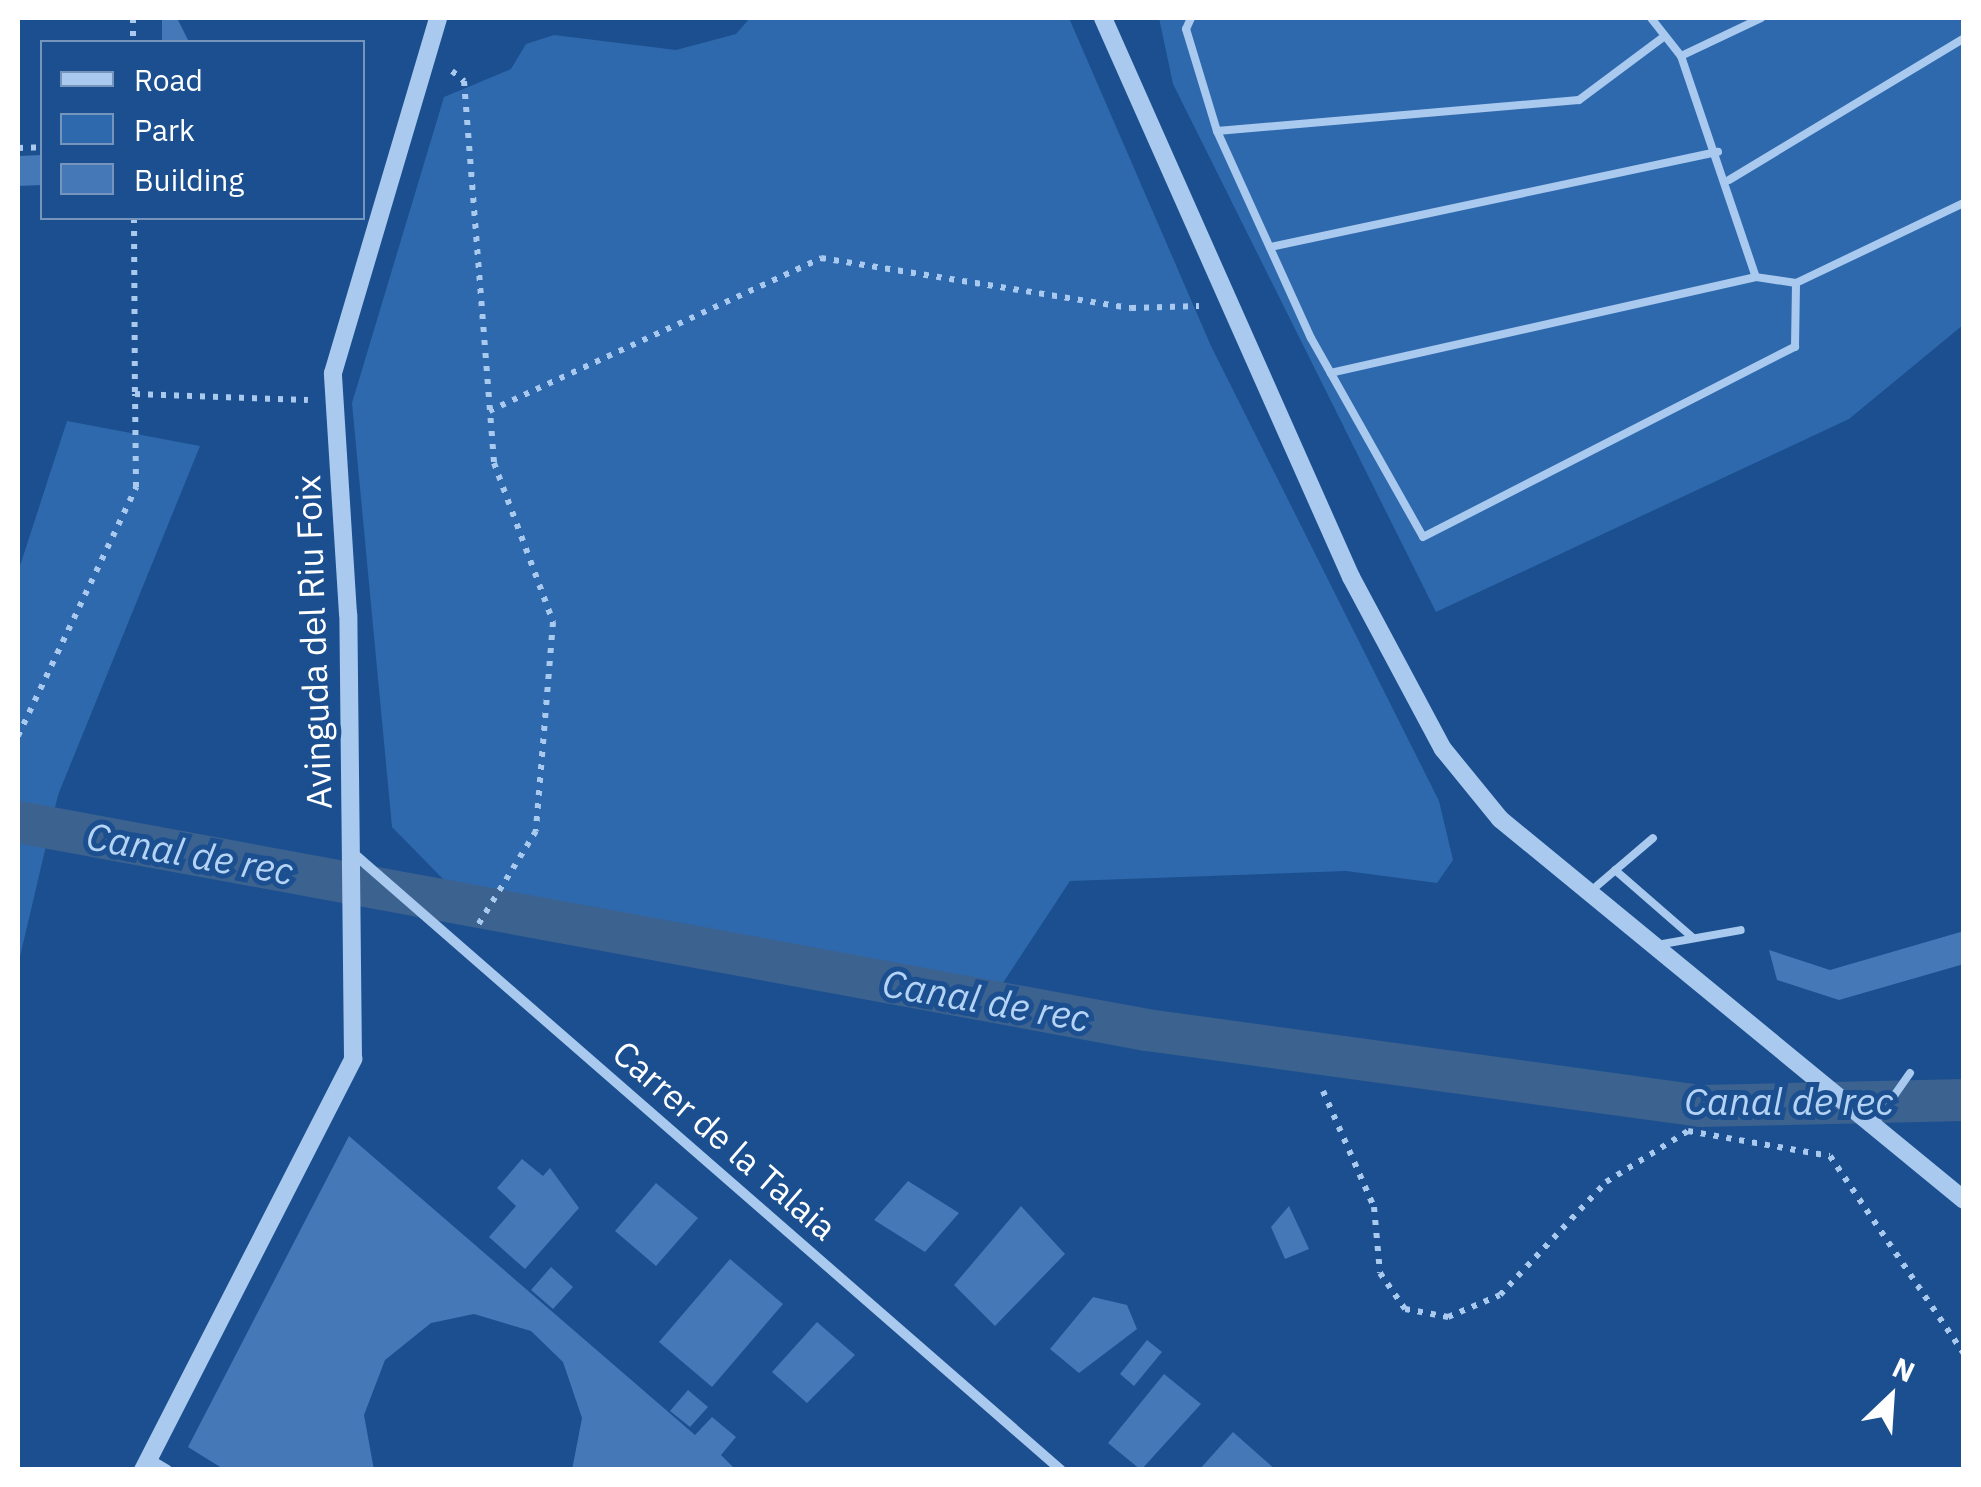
<!DOCTYPE html>
<html>
<head>
<meta charset="utf-8">
<style>
	body { margin:0 }
	#map { position:relative; width:1981px; height:1487px; overflow:hidden; background:#1b4f8f; font-family:"IBM Plex Sans",sans-serif }
	div>[style] { position:absolute }
	[style*='--x'] { left:calc(var(--x)*1px); top:calc(var(--y)*1px); width:calc(var(--w)*1px); rotate:calc(var(--a)*1deg) }
	.green>* { inset:0; background:#2e69ad }
	.canal>* { height:42px; margin:-21px; padding:0 21px; transform-origin:21px; border-radius:21px; background:#3c6290 }
	.building>* { inset:0; background:#4478b7 }
	.path>* { height:6px; margin-top:-3px; transform-origin:0; background:repeating-linear-gradient(90deg,#a9c9ee 0 5px,transparent 0 13px) }
	.service>* { height:8px; margin:-4px; padding:0 4px; transform-origin:4px; border-radius:4px; background:#a9c9ee }
	.minor>* { height:10px; margin:-5px; padding:0 5px; transform-origin:5px; border-radius:5px; background:#a9c9ee }
	.tertiary>* { height:18px; margin:-9px; padding:0 9px; transform-origin:9px; border-radius:9px; background:#a9c9ee }
	span { translate:-50% -50%; white-space:nowrap; text-align:center; line-height:1.15; -webkit-text-stroke:10px #1b4f8f; paint-order:stroke }
	.street-label { font-size:35px; color:#fff }
	.water-label { font-size:38px; color:#b5d3f5; font-style:italic }
	.frame { position:absolute; inset:0; border:20px solid #fff; pointer-events:none }
	.legend { position:absolute; left:40px; top:40px; width:325px; height:180px; box-sizing:border-box; background:#1b4f8f; border:2px solid #7695bc; margin:0; padding:12px 18px; list-style:none; font-size:30px; color:#fff }
	.legend li { display:flex; align-items:center; gap:20px; height:50px }
	.legend b { width:50px; border:2px solid #7695bc }
	.north { position:absolute; left:1841px; top:1347px; width:100px; height:100px; -webkit-text-stroke:8px #1b4f8f; paint-order:stroke; rotate:25deg; font-size:28px; font-weight:700; line-height:40px; text-align:center; color:#fff }
	.north::after { content:''; display:block; margin:auto; width:35px; height:45px; background:#fff; clip-path:polygon(50% 0,100% 100%,50% 72%,0 100%) }
</style>
</head>
<body>
<div id="map">
	<div class="green">
		<div style="clip-path:polygon(750px 18px,1069px 18px,1211px 346px,1439px 801px,1453px 860px,1437px 883px,1346px 871px,1070px 881px,991px 1001px,491px 928px,392px 827px,352px 403px,444px 97px,511px 69px,526px 44px,554px 35px,676px 50px,736px 34px)"></div>
		<div style="clip-path:polygon(1159px 18px,1963px 18px,1963px 325px,1849px 419px,1436px 612px,1173px 84px)"></div>
		<div style="clip-path:polygon(67px 421px,200px 446px,58px 795px,18px 965px,18px 572px)"></div>
	</div>
	<div class="canal">
		<div style="--x:18;--y:822;--w:1148;--a:10.44"></div>
		<div style="--x:1147;--y:1030;--w:559;--a:7.81"></div>
		<div style="--x:1701;--y:1106;--w:263;--a:-1.3"></div>
	</div>
	<div class="building">
		<div style="clip-path:polygon(162px 18px,177px 18px,189px 42px,162px 42px)"></div>
		<div style="clip-path:polygon(42px 155px,42px 185px,18px 186px,18px 156px)"></div>
		<div style="clip-path:polygon(1964px 931px,1964px 964px,1839px 1000px,1777px 980px,1769px 950px,1830px 970px)"></div>
		<div style="clip-path:polygon(349px 1136px,695px 1435px,712px 1417px,736px 1437px,721px 1455px,736px 1470px,572px 1470px,582px 1418px,563px 1362px,531px 1331px,474px 1314px,431px 1323px,385px 1360px,364px 1415px,374px 1470px,225px 1470px,188px 1447px)"></div>
		<div style="clip-path:polygon(522px 1159px,543px 1176px,550px 1168px,579px 1208px,525px 1269px,489px 1237px,516px 1206px,497px 1188px)"></div>
		<div style="clip-path:polygon(908px 1181px,959px 1213px,925px 1252px,874px 1220px)"></div>
		<div style="clip-path:polygon(656px 1183px,698px 1218px,656px 1266px,615px 1231px)"></div>
		<div style="clip-path:polygon(1021px 1206px,1065px 1254px,995px 1326px,954px 1285px)"></div>
		<div style="clip-path:polygon(1289px 1206px,1309px 1249px,1285px 1259px,1271px 1227px)"></div>
		<div style="clip-path:polygon(730px 1259px,783px 1304px,712px 1387px,659px 1342px)"></div>
		<div style="clip-path:polygon(551px 1267px,573px 1287px,553px 1309px,531px 1290px)"></div>
		<div style="clip-path:polygon(1093px 1297px,1127px 1305px,1137px 1329px,1079px 1373px,1050px 1349px)"></div>
		<div style="clip-path:polygon(817px 1322px,855px 1355px,807px 1403px,772px 1372px)"></div>
		<div style="clip-path:polygon(1147px 1340px,1162px 1352px,1134px 1386px,1120px 1374px)"></div>
		<div style="clip-path:polygon(1164px 1374px,1201px 1404px,1141px 1470px,1108px 1443px)"></div>
		<div style="clip-path:polygon(688px 1390px,708px 1407px,690px 1427px,670px 1411px)"></div>
		<div style="clip-path:polygon(1233px 1432px,1276px 1470px,1199px 1470px)"></div>
	</div>
	<div class="path">
		<div style="--x:133;--y:18;--w:24;--a:90"></div>
		<div style="--x:452;--y:71;--w:16;--a:40"></div>
		<div style="--x:464;--y:81;--w:383;--a:85.5"></div>
		<div style="--x:494;--y:463;--w:170;--a:69.6"></div>
		<div style="--x:553;--y:622;--w:210;--a:94.7"></div>
		<div style="--x:536;--y:831;--w:114;--a:121.7"></div>
		<div style="--x:18;--y:148;--w:24;--a:-2"></div>
		<div style="--x:134;--y:218;--w:176;--a:89.7"></div>
		<div style="--x:135;--y:394;--w:173;--a:2"></div>
		<div style="--x:489;--y:411;--w:366;--a:-24.7"></div>
		<div style="--x:821;--y:258;--w:314;--a:9.2"></div>
		<div style="--x:1131;--y:308;--w:68;--a:-1.7"></div>
		<div style="--x:18;--y:736;--w:276;--a:-64.6"></div>
		<div style="--x:136;--y:487;--w:93;--a:-90.6"></div>
		<div style="--x:1323;--y:1091;--w:127;--a:66.3"></div>
		<div style="--x:1374;--y:1207;--w:66;--a:84.8"></div>
		<div style="--x:1380;--y:1273;--w:44;--a:55.2"></div>
		<div style="--x:1405;--y:1309;--w:44;--a:10.5"></div>
		<div style="--x:1448;--y:1317;--w:56;--a:-22.9"></div>
		<div style="--x:1500;--y:1295;--w:155;--a:-46.8"></div>
		<div style="--x:1606;--y:1182;--w:97;--a:-31.9"></div>
		<div style="--x:1688;--y:1131;--w:144;--a:10"></div>
		<div style="--x:1830;--y:1156;--w:239;--a:55.9"></div>
	</div>
	<div class="service">
		<div style="--x:1191;--y:18;--w:12;--a:114"></div>
		<div style="--x:1186;--y:29;--w:107;--a:73.1"></div>
		<div style="--x:1217;--y:131;--w:227;--a:65.6"></div>
		<div style="--x:1311;--y:338;--w:228;--a:60.6"></div>
		<div style="--x:1423;--y:537;--w:418;--a:-27.1"></div>
		<div style="--x:1795;--y:347;--w:64;--a:-89.1"></div>
		<div style="--x:1796;--y:283;--w:40;--a:-171.5"></div>
		<div style="--x:1756;--y:277;--w:436;--a:167.3"></div>
		<div style="--x:1651;--y:18;--w:48;--a:51.7"></div>
		<div style="--x:1681;--y:56;--w:233;--a:71.3"></div>
		<div style="--x:1681;--y:56;--w:89;--a:-25.4"></div>
		<div style="--x:1217;--y:131;--w:363;--a:-4.9"></div>
		<div style="--x:1579;--y:100;--w:107;--a:-36.7"></div>
		<div style="--x:1729;--y:180;--w:275;--a:-31.1"></div>
		<div style="--x:1270;--y:247;--w:458;--a:-12"></div>
		<div style="--x:1796;--y:283;--w:186;--a:-25.5"></div>
		<div style="--x:1615;--y:870;--w:102;--a:41"></div>
		<div style="--x:1592;--y:890;--w:80;--a:-40.4"></div>
		<div style="--x:1657;--y:945;--w:85;--a:-10.1"></div>
		<div style="--x:1875;--y:1123;--w:61;--a:-55"></div>
	</div>
	<div class="minor">
		<div style="--x:353;--y:853;--w:939;--a:41.07"></div>
		<div style="--x:149;--y:1459;--w:21;--a:31"></div>
	</div>
	<div class="tertiary">
		<div style="--x:1103;--y:18;--w:612;--a:66.08"></div>
		<div style="--x:1351;--y:577;--w:195;--a:61.9"></div>
		<div style="--x:1443;--y:749;--w:90;--a:50.8"></div>
		<div style="--x:1500;--y:819;--w:600;--a:39.39"></div>
		<div style="--x:143;--y:1470;--w:462;--a:-62.9"></div>
		<div style="--x:353;--y:1059;--w:445;--a:-90.6"></div>
		<div style="--x:348;--y:614;--w:241;--a:-93.6"></div>
		<div style="--x:333;--y:373;--w:370;--a:-73.5"></div>
	</div>
	<div class="street-label">
		<span style="left:313px;top:642px;rotate:-92deg">Avinguda del Riu Foix</span>
		<span style="left:725px;top:1140px;rotate:41deg">Carrer de la Talaia</span>
	</div>
	<div class="water-label">
		<span style="left:190px;top:853px;rotate:10deg">Canal de rec</span>
		<span style="left:986px;top:1000px;rotate:10deg">Canal de rec</span>
		<span style="left:1789px;top:1101px">Canal de rec</span>
	</div>
	<div class="frame"></div>
	<ul class="legend">
	<li><b style="height:12px;background:#a9c9ee"></b>Road</li>
	<li><b style="height:28px;background:#2e69ad"></b>Park</li>
	<li><b style="height:28px;background:#4478b7"></b>Building</li>
	</ul>
	<div class="north">N</div>
</div>
</body>
</html>
